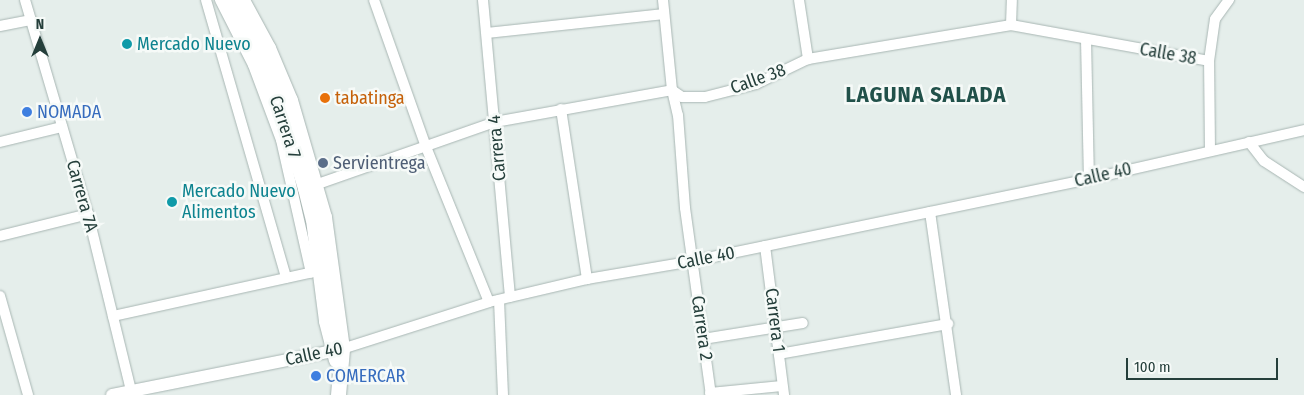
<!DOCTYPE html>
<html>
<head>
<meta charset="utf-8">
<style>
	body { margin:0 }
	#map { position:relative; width:1304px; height:395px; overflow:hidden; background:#e5eeeb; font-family:"Fira Sans Condensed",sans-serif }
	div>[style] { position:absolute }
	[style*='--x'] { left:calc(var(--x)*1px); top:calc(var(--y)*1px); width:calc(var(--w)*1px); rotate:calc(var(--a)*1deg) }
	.roads { filter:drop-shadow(0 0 1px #a8b6b3) drop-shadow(0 0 1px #a8b6b3) }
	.minor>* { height:10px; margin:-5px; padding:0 5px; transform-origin:5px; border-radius:5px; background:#fff }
	.tertiary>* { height:12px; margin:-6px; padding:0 6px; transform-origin:6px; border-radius:6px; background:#fff }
	.secondary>* { height:15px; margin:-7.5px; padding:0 7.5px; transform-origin:7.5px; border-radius:7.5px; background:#fff }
	.dots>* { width:14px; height:14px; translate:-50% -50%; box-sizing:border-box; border:2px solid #f6faf8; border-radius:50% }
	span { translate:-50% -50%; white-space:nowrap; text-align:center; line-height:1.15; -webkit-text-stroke:5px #f6faf8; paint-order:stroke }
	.culture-label { font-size:18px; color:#0d838f }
	.left { translate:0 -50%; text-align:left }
	.street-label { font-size:18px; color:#253f3b }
	.food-label { font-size:18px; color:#c56008 }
	.shop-label { font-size:18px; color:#366cbe }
	.service-label { font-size:18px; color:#4e5e75 }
	.district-label { font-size:22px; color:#21514a; font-weight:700; letter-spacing:1px }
	.north { position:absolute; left:15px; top:15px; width:50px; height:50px; -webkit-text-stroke:4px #f6faf8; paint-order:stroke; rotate:0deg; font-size:14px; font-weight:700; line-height:20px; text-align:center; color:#253f3b }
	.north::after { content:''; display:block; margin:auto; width:18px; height:22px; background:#253f3b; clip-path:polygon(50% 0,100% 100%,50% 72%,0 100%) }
	.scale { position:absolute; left:1126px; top:358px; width:152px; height:22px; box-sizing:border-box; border:2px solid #253f3b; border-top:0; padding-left:6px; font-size:15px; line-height:18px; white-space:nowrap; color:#253f3b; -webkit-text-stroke:4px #f6faf8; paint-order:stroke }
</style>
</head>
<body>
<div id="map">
	<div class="roads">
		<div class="minor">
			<div style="--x:25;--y:0;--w:223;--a:73.6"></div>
			<div style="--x:88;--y:214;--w:186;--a:76.3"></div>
			<div style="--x:206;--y:0;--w:289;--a:73.9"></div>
			<div style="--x:220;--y:0;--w:73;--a:63.1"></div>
			<div style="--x:253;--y:65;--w:80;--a:69.5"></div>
			<div style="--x:281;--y:140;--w:136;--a:77.3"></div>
			<div style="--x:374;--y:0;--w:156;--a:70.5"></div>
			<div style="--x:426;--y:147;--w:167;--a:67.9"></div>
			<div style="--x:483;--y:0;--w:298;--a:84.8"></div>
			<div style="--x:663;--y:0;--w:90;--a:84.3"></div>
			<div style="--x:672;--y:90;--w:26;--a:77"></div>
			<div style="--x:678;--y:115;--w:93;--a:85.7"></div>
			<div style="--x:685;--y:208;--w:189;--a:82.1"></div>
			<div style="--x:799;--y:0;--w:60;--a:81.3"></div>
			<div style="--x:1011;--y:25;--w:25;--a:-88"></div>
			<div style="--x:0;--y:26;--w:32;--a:-11"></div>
			<div style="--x:487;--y:33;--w:178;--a:-6.1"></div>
			<div style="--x:1086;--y:39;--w:140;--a:88.8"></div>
			<div style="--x:561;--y:109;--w:172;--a:81.3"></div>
			<div style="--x:0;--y:142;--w:64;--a:-13.6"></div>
			<div style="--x:1249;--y:142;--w:24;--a:52"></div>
			<div style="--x:1264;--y:161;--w:48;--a:33"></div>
			<div style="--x:1210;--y:151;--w:90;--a:-90.6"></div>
			<div style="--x:1209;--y:61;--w:42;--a:-81.9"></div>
			<div style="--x:1215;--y:19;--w:24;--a:-54"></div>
			<div style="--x:315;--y:185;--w:191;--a:-19.3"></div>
			<div style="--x:495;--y:122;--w:180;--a:-10.2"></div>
			<div style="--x:672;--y:90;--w:12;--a:35"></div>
			<div style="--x:682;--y:97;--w:23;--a:0"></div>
			<div style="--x:705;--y:97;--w:53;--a:-14.3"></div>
			<div style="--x:756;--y:84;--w:58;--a:-25.7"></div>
			<div style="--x:808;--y:59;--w:206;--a:-9.5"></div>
			<div style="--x:1011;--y:25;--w:201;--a:10.3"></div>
			<div style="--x:930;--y:212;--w:185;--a:81.9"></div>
			<div style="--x:0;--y:236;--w:91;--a:-14"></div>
			<div style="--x:765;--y:246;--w:150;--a:82.7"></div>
			<div style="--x:0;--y:296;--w:103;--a:74.2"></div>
			<div style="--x:499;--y:300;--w:95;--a:87.6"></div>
			<div style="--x:113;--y:316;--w:209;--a:-12.4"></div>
			<div style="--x:703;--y:339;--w:101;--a:-9.1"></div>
			<div style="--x:342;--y:349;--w:154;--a:-17.7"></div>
			<div style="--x:489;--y:302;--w:101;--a:-13.2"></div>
			<div style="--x:587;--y:279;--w:108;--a:-9.6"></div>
			<div style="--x:693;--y:261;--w:404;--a:-11.7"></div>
			<div style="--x:1089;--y:179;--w:221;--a:-12.8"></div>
			<div style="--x:779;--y:354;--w:172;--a:-10.1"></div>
			<div style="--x:710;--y:393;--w:72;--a:-5.6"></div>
		</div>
		<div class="tertiary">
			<div style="--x:112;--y:395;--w:235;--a:-11.3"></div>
		</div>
		<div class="secondary">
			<div style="--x:230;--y:0;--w:57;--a:61.6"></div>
			<div style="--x:257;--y:50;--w:61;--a:67.7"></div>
			<div style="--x:280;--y:106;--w:86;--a:73"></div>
			<div style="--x:305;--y:188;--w:32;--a:76"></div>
			<div style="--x:313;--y:219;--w:103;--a:82.7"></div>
			<div style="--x:326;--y:321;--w:40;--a:75.6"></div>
			<div style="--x:242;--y:0;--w:55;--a:61.6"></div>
			<div style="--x:268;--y:48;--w:56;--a:67.1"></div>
			<div style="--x:290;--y:100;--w:122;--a:73.8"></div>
			<div style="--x:324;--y:217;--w:133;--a:82.2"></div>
			<div style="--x:342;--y:349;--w:46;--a:95"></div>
		</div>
	</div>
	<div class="dots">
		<div style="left:127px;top:44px;background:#0f9aa8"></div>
		<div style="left:325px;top:98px;background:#e8710a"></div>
		<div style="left:27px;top:112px;background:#3f7fe0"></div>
		<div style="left:323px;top:163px;background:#5c6f8a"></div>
		<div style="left:172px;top:202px;background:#0f9aa8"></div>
		<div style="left:316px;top:376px;background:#3f7fe0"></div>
	</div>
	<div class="culture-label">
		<span class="left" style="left:137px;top:44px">Mercado Nuevo</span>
		<span class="left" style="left:182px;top:202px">Mercado Nuevo<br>Alimentos</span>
	</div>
	<div class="street-label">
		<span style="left:1168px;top:54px;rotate:10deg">Calle 38</span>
		<span style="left:758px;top:79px;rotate:-20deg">Calle 38</span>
		<span style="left:285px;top:127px;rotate:72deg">Carrera 7</span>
		<span style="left:497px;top:148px;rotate:-95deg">Carrera 4</span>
		<span style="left:1103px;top:175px;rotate:-13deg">Calle 40</span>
		<span style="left:82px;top:196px;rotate:74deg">Carrera 7A</span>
		<span style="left:706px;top:258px;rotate:-11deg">Calle 40</span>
		<span style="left:775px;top:320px;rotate:83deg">Carrera 1</span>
		<span style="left:702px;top:328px;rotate:82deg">Carrera 2</span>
		<span style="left:314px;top:354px;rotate:-12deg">Calle 40</span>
	</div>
	<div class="food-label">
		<span class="left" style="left:335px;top:98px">tabatinga</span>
	</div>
	<div class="shop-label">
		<span class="left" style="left:37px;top:112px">NOMADA</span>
		<span class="left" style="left:326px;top:376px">COMERCAR</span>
	</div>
	<div class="service-label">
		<span class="left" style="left:333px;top:163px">Servientrega</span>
	</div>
	<div class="district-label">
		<span style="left:926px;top:95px">LAGUNA SALADA</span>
	</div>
	<div class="north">N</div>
	<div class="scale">100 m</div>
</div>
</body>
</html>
